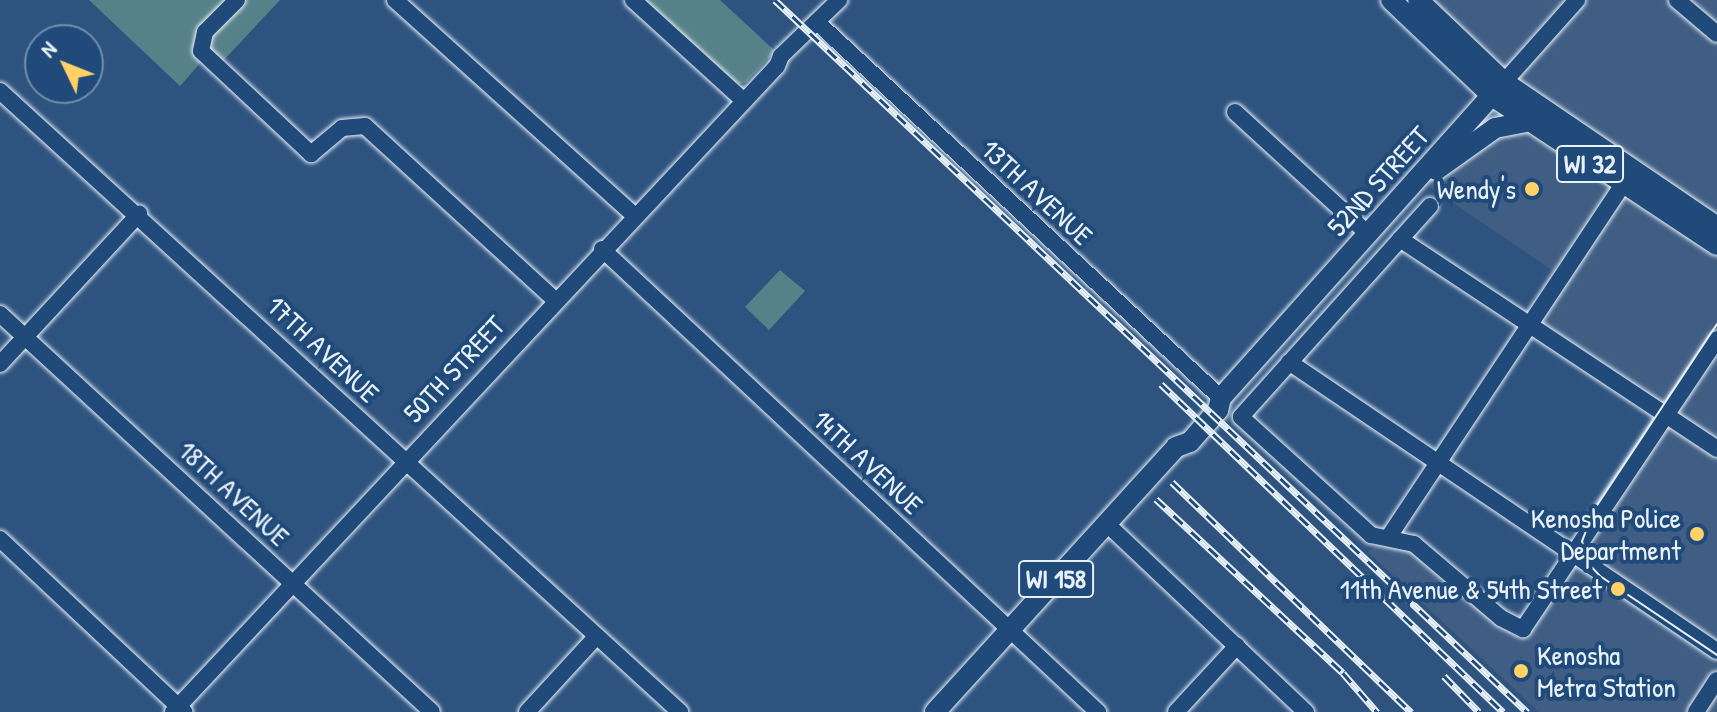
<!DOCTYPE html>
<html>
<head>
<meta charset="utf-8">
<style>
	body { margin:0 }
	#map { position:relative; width:1717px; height:712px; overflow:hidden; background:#2e537f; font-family:"Patrick Hand",sans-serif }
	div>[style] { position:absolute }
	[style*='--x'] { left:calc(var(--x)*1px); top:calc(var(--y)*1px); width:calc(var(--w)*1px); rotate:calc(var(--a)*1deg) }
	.built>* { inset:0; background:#405e84 }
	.green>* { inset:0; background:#578189 }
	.roads { filter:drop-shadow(0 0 2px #e8f1f8) drop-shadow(0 0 2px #e8f1f8) }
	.minor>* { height:16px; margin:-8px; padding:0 8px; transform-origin:8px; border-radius:8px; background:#1f4a7a }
	.major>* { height:20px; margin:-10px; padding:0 10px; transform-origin:10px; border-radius:10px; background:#1f4a7a }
	.tram>* { height:2px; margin:-1px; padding:0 1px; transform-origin:1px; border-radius:1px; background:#e8f1f8 }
	.rail>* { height:7px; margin-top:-3.5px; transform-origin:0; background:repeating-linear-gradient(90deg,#1f4a7a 0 12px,#e8f1f8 0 24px); box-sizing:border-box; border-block:2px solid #e8f1f8 }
	.dots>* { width:22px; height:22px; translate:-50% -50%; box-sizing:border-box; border:4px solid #1f4a7a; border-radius:50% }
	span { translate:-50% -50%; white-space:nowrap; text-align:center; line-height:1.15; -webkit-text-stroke:8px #1f4a7a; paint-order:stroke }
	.shield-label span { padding:2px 6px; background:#1f4a7a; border:2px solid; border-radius:6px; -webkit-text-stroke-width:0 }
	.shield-label { font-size:26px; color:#e8f1f8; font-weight:700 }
	.street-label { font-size:28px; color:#e8f1f8 }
	.poi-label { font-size:28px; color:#e8f1f8 }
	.right { translate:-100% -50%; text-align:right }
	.left { translate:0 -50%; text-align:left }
	.north { position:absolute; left:24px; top:24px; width:80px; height:80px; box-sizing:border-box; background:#1f4a7a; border:2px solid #6f8dac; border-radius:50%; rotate:313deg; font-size:22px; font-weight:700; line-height:32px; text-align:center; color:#e8f1f8 }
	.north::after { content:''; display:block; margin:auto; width:28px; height:36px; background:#ffd166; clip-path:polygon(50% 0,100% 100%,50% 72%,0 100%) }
</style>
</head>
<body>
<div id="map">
	<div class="built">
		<div style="clip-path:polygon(1419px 0,1717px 0,1717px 712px,1539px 712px,1368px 552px,1390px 535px,1523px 629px,1666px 415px,1531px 325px,1562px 277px,1421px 181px,1527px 122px)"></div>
	</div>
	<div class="green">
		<div style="clip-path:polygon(89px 0,280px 0,222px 62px,210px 52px,180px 86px)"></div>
		<div style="clip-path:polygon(642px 0,720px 0,775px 51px,746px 83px,735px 84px)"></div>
		<div style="clip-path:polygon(780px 270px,805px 291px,769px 330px,745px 307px)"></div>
	</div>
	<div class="roads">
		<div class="minor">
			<div style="--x:237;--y:0;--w:45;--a:135"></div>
			<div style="--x:205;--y:32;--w:19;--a:102"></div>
			<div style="--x:201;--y:51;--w:151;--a:43.1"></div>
			<div style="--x:311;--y:154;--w:40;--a:-40"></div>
			<div style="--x:342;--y:128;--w:23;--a:-5"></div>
			<div style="--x:365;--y:126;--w:256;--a:42.5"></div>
			<div style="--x:395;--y:0;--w:321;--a:42"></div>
			<div style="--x:633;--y:0;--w:150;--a:42.3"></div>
			<div style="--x:1677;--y:0;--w:52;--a:40.4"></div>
			<div style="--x:818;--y:23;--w:550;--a:42.94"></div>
			<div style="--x:1504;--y:82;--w:110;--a:-48.3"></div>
			<div style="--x:0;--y:91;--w:921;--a:42.4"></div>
			<div style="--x:1235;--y:112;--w:180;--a:42.5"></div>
			<div style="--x:1430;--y:206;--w:283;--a:131.9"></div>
			<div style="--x:1241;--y:417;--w:176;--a:42.2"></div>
			<div style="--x:1371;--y:535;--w:44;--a:11.8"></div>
			<div style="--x:1414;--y:544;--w:114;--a:40.4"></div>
			<div style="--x:1501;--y:618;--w:25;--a:27"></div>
			<div style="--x:1523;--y:629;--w:349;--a:-56.2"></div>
			<div style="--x:1400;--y:239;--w:380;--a:33.5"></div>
			<div style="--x:602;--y:249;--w:679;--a:43.03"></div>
			<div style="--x:0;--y:314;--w:587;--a:42.65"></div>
			<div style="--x:1289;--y:362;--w:516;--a:34.03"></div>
			<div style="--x:0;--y:364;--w:205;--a:-47.2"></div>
			<div style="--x:1107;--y:524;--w:274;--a:43.4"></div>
			<div style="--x:1390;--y:535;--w:419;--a:-56.4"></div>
			<div style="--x:0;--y:539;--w:253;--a:43.2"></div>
			<div style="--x:173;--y:712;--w:884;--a:-46.92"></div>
			<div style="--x:777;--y:66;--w:11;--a:-68"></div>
			<div style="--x:781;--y:56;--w:81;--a:-44"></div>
			<div style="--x:527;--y:712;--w:103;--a:-47.4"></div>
			<div style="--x:1176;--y:712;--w:90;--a:-47.3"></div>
			<div style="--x:1696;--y:712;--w:38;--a:-57"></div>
		</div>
		<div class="major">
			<div style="--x:1391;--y:0;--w:139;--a:43.5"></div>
			<div style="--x:1492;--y:96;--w:270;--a:33.5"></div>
			<div style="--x:1418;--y:0;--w:119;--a:43.6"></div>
			<div style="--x:1504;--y:82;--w:258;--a:34.2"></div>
			<div style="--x:1436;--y:170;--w:72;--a:-35.4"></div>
			<div style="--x:1495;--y:128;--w:33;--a:-11"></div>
			<div style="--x:935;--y:712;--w:358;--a:-47.7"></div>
			<div style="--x:1176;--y:447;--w:15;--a:-20"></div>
			<div style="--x:1190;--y:442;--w:43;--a:-48.8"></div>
			<div style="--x:1218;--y:410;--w:12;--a:-76"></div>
			<div style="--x:1221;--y:398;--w:424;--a:-48.2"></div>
		</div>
	</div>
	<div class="tram">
		<div style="--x:1717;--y:324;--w:223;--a:123.5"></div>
		<div style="--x:1594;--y:510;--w:33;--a:111"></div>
		<div style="--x:1582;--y:541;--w:22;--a:77"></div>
		<div style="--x:1587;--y:562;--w:19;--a:47"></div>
		<div style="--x:1600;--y:576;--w:141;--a:34"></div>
	</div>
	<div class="rail">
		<div style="--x:775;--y:0;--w:1036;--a:43.43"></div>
		<div style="--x:1161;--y:384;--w:474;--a:43.8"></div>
		<div style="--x:1172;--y:482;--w:332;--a:43.9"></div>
		<div style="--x:1156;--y:499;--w:255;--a:42.9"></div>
		<div style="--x:1343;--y:673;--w:52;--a:48.9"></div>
		<div style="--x:1444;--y:676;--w:50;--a:45.8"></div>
	</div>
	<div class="dots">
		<div style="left:1532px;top:189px;background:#ffd166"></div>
		<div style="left:1697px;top:534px;background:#ffd166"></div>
		<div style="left:1618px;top:589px;background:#ffd166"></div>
		<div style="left:1521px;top:671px;background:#ffd166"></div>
	</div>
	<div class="shield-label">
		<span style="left:1590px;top:164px">WI 32</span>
		<span style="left:1056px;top:579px">WI 158</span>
	</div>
	<div class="street-label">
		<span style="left:1378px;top:181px;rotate:-48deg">52ND STREET</span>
		<span style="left:1037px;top:192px;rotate:43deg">13TH AVENUE</span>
		<span style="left:323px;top:349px;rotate:43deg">17TH AVENUE</span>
		<span style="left:454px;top:369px;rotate:-47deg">50TH STREET</span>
		<span style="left:868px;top:462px;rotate:43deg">14TH AVENUE</span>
		<span style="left:234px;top:493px;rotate:43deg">18TH AVENUE</span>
	</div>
	<div class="poi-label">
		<span class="right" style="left:1516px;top:189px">Wendy's</span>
		<span class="right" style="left:1681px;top:534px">Kenosha Police<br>Department</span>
		<span class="right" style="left:1602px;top:589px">11th Avenue &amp; 54th Street</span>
		<span class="left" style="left:1537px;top:671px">Kenosha<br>Metra Station</span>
	</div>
	<div class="north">N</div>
</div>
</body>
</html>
